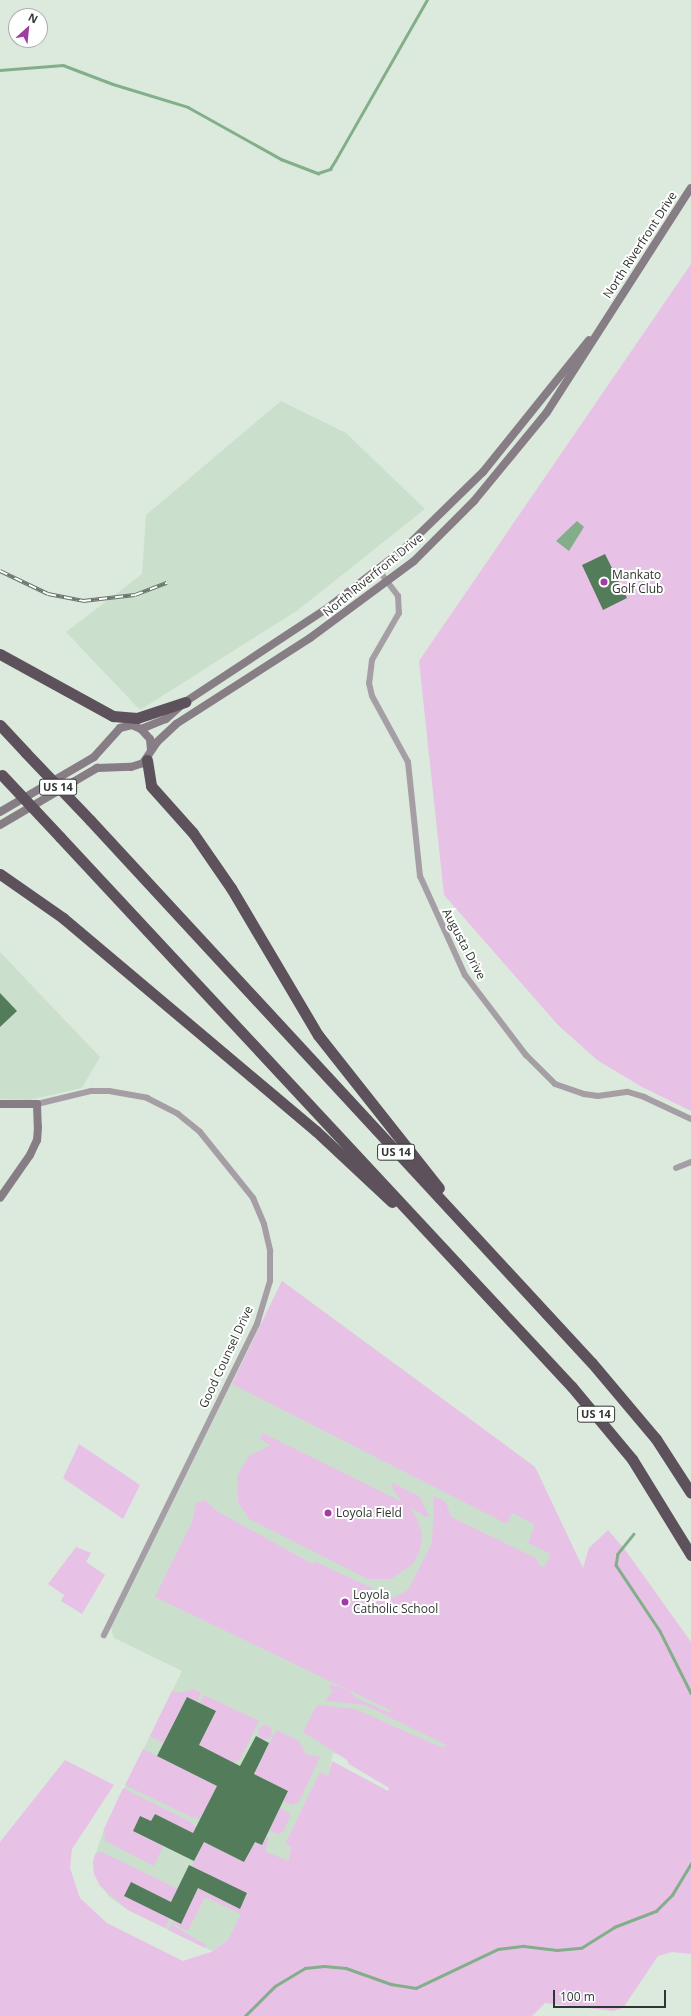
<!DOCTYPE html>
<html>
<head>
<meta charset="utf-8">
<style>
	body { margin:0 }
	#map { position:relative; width:691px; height:2016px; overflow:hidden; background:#dbeadc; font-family:"Open Sans",sans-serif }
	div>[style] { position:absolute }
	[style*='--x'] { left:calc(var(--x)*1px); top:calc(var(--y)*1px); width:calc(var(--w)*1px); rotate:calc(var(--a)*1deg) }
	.built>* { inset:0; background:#cae0cd }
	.green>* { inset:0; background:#e8c1e7 }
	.round { border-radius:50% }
	.water>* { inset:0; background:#83ae8a }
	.stream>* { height:2.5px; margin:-1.25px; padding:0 1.25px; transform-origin:1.25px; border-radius:1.25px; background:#83ae8a }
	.building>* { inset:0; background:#537c5a }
	.street>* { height:6px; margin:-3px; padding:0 3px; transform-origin:3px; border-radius:3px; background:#a59fa5 }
	.secondary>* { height:8px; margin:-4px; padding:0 4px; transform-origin:4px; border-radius:4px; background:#867d85 }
	.highway>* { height:11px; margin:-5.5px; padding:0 5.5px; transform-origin:5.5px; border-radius:5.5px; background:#5d515c }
	.rail>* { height:4px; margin-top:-2px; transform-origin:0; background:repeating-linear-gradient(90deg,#fff 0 8px,#6b746c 0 16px); box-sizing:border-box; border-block:1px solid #6b746c }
	.highway-bridge>* { height:11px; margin:-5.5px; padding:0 5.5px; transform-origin:5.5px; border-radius:5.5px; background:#5d515c }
	.dots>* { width:11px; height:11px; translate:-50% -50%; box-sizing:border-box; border:2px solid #fff; border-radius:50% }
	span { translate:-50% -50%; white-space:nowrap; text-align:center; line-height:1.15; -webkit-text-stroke:4px #fff; paint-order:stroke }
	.shield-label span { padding:1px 3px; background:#fff; border:1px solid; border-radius:3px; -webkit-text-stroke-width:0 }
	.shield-label { font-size:11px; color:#303631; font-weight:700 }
	.street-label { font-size:12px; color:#303631 }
	.poi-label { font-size:12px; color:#303631 }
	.left { translate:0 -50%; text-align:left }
	.north { position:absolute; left:8px; top:8px; width:40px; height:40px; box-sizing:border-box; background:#fff; border:1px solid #acafad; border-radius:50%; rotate:27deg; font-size:11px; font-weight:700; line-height:16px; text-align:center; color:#303631 }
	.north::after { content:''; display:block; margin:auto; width:14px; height:18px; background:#a03da3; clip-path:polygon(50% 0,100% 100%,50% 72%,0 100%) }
	.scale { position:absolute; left:553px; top:1990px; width:113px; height:18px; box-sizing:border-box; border:2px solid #303631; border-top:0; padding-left:5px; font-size:12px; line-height:14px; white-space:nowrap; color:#303631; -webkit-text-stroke:3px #fff; paint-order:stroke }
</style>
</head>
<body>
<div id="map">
	<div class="built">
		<div style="clip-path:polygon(281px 401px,346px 433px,425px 509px,298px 610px,140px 710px,66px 632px,142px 574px,146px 515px)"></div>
		<div style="clip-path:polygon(0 952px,100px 1057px,82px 1088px,29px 1100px,0 1099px)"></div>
		<div style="clip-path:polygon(282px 1281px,535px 1467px,583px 1569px,461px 1773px,333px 1753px,328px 1776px,320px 1773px,285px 1844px,291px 1847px,288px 1861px,238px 1933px,212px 1951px,128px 1910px,109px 1897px,94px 1874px,93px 1862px,104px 1829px,182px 1671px,114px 1638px,111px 1628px)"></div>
	</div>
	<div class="green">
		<div style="clip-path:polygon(691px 264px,691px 1111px,642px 1087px,597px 1060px,558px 1025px,444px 895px,419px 661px)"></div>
		<div style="clip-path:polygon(282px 1281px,535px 1467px,583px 1568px,589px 1548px,608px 1530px,626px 1551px,691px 1642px,691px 1954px,672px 1952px,658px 1956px,623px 2008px,614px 2011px,545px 2003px,532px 2016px,0 2016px,0 1842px,65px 1760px,114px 1785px,72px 1849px,70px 1868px,80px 1898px,107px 1923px,183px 1961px,211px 1952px,228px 1940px,241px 1914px,205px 1897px,188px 1931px,172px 1923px,173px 1920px,181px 1923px,198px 1888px,240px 1909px,247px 1894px,192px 1866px,204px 1842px,244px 1862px,255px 1842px,262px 1845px,266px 1837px,269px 1838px,265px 1851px,288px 1861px,291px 1847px,285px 1844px,320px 1772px,328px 1776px,332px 1761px,388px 1791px,389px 1788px,349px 1764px,347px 1760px,303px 1732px,317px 1705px,355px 1709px,443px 1748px,446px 1745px,365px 1705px,326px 1701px,333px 1690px,329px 1688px,330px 1684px,348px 1690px,356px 1698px,388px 1712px,392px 1711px,155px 1597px,192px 1522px,196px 1503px,205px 1500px,217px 1511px,307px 1561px,313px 1564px,314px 1561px,393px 1598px,408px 1590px,432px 1543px,434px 1496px,446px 1502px,451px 1517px,536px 1558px,540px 1566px,544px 1567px,549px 1558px,549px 1553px,528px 1543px,535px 1525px,512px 1513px,507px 1524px,232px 1384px)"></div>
		<div style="clip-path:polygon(263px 1433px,402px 1502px,391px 1486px,393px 1483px,420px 1497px,429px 1516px,426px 1517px,409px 1507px,418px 1520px,422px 1535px,420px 1550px,413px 1564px,391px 1579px,368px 1579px,249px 1519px,238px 1502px,237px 1476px,249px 1456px,271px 1445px,260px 1439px)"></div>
		<div style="clip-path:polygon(79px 1444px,140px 1485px,123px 1519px,63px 1478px)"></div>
		<div style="clip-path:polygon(76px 1547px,91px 1553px,86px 1562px,105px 1575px,82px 1614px,61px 1601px,64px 1595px,48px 1584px)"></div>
		<div style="clip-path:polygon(194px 1689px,201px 1693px,197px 1702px,187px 1697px,163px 1743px,150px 1736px,172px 1691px,181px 1693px)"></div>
		<div style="clip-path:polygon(204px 1695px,259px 1721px,240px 1759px,233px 1763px,199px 1745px,216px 1711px,200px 1703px)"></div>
		<div class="round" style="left:258px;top:1725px;width:14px;height:14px"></div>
		<div style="clip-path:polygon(276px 1730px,299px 1741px,306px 1754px,320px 1757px,299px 1802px,291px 1805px,283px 1801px,288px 1791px,254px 1774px)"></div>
		<div style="clip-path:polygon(143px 1749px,217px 1786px,200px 1819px,194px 1816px,193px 1818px,125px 1785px)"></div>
		<div style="clip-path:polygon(123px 1788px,191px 1822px,196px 1827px,193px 1833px,155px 1814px,151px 1821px,140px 1816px,133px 1831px,163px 1846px,154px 1866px,105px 1841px,104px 1829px)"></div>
		<div style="clip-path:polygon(280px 1808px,289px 1813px,290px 1817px,283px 1832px,277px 1834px,269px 1830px)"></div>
		<div style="clip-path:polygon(102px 1852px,178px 1889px,171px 1902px,131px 1882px,170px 1918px,165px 1928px,128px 1910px,100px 1886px,94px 1874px,93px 1862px,95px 1854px)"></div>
		<div style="clip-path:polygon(171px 1924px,206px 1945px,205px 1948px,168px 1930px)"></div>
	</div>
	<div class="water">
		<div style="clip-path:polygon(577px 521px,584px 527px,569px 551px,556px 541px)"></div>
	</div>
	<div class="stream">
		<div style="--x:0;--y:70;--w:63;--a:-4.5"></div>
		<div style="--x:63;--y:65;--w:53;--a:20.8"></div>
		<div style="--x:113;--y:84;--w:78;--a:17"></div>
		<div style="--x:188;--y:107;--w:107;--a:29.2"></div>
		<div style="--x:281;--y:159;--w:40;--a:21"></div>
		<div style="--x:318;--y:173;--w:13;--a:-18"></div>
		<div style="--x:330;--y:169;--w:9;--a:-58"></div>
		<div style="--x:335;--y:161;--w:185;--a:-60.3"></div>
		<div style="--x:634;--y:1534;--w:26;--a:129"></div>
		<div style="--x:618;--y:1554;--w:11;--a:100"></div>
		<div style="--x:616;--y:1565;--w:79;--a:56.3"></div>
		<div style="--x:660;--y:1631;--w:69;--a:63.4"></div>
		<div style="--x:245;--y:2016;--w:42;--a:-45"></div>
		<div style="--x:275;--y:1986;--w:35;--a:-31"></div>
		<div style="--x:305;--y:1968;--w:19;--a:-6"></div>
		<div style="--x:324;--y:1966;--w:22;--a:5"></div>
		<div style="--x:346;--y:1968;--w:48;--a:19.6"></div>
		<div style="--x:391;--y:1984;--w:25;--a:9"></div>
		<div style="--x:416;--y:1988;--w:91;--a:-25.4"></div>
		<div style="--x:498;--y:1949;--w:26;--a:-7"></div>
		<div style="--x:524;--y:1946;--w:33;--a:7"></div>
		<div style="--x:557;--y:1950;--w:24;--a:-5"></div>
		<div style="--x:581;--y:1948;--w:39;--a:-32"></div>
		<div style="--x:614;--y:1927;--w:45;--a:-20.9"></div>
		<div style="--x:656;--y:1911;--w:23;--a:-45"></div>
		<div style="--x:672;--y:1895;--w:37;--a:-59"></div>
	</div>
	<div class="building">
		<div style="clip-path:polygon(605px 554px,627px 598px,603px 610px,582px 565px)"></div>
		<div style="clip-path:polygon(0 993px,17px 1011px,0 1027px)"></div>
		<div style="clip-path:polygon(187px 1697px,216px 1711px,199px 1745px,240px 1766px,256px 1736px,269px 1743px,254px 1774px,288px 1791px,262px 1845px,255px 1842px,244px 1862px,204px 1842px,194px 1861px,133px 1831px,140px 1816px,151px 1821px,155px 1814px,193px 1833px,217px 1786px,157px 1756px)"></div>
		<div style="clip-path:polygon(189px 1865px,247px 1893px,240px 1909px,198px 1888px,181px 1924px,124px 1896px,131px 1882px,171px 1902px)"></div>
	</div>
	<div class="street">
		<div style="--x:377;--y:568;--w:35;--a:53"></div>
		<div style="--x:398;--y:596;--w:17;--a:87"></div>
		<div style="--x:399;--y:613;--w:54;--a:119.9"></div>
		<div style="--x:372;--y:660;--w:23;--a:97"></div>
		<div style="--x:369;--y:683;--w:13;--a:77"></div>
		<div style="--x:372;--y:696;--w:75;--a:61.4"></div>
		<div style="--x:408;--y:762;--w:115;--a:84"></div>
		<div style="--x:420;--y:876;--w:109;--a:65.6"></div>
		<div style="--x:465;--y:975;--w:101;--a:52.7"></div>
		<div style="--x:526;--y:1055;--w:41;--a:45"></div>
		<div style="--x:555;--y:1084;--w:31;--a:19"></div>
		<div style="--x:584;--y:1094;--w:14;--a:8"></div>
		<div style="--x:598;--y:1096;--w:30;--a:-8"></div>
		<div style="--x:628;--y:1092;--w:17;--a:17"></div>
		<div style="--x:644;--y:1097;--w:52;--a:25.1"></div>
		<div style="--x:37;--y:1104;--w:56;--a:-13.5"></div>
		<div style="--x:91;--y:1091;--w:18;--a:0"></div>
		<div style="--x:109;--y:1091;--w:39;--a:10"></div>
		<div style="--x:147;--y:1098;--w:35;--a:27"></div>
		<div style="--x:178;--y:1114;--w:28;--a:39"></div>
		<div style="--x:200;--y:1132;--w:85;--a:51.2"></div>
		<div style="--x:253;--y:1198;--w:28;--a:67"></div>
		<div style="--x:264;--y:1224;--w:28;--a:77"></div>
		<div style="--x:270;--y:1251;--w:30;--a:90"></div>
		<div style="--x:270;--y:1281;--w:45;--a:106.8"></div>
		<div style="--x:257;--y:1324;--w:347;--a:116.2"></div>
		<div style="--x:676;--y:1168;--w:16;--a:-22"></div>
	</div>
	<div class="secondary">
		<div style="--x:141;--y:729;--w:27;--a:-22"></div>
		<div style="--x:166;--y:719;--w:25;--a:-42"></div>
		<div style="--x:185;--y:702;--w:173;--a:-33.4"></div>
		<div style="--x:329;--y:607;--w:96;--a:-37.8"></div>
		<div style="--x:405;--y:548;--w:109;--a:-44.3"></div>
		<div style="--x:483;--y:472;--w:169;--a:-51.2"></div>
		<div style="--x:0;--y:812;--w:109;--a:-30.3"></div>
		<div style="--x:94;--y:757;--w:39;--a:-48"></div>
		<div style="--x:120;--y:728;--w:12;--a:-14"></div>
		<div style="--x:132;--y:725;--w:10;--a:24"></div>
		<div style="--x:141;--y:729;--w:13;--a:48"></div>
		<div style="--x:150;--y:739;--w:11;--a:85"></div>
		<div style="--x:0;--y:825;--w:113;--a:-30.4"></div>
		<div style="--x:97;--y:768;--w:34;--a:-2"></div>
		<div style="--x:131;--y:767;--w:13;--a:-18"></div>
		<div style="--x:143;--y:763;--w:25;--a:-56"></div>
		<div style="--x:157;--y:742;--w:26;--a:-43"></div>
		<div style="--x:176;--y:724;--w:159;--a:-32.7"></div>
		<div style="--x:310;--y:638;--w:129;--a:-36.5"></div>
		<div style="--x:414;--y:561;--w:85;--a:-45"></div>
		<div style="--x:474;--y:501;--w:115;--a:-50.6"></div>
		<div style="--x:547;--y:412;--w:266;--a:-57.3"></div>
		<div style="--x:0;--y:1104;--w:37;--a:0"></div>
		<div style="--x:37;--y:1104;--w:23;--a:88"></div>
		<div style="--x:38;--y:1127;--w:13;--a:94"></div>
		<div style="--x:37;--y:1140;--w:17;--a:115"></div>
		<div style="--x:30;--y:1155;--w:52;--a:124.9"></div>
	</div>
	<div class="highway">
		<div style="--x:0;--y:654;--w:129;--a:28.8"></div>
		<div style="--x:113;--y:716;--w:24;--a:5"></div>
		<div style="--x:137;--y:718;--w:51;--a:-18.4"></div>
		<div style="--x:0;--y:725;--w:38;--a:47"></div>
		<div style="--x:147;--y:760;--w:26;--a:81"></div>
		<div style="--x:151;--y:786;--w:63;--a:48.2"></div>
		<div style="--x:193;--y:833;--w:67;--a:55.4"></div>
		<div style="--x:231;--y:888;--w:171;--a:59.4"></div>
		<div style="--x:318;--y:1035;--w:195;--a:51.7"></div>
		<div style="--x:90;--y:820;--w:739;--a:47.25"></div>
		<div style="--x:592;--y:1363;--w:99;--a:49.9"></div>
		<div style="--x:656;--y:1439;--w:64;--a:57.1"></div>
		<div style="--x:60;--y:837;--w:751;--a:47.05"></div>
		<div style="--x:572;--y:1387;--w:94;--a:50.2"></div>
		<div style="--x:632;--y:1459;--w:113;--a:58.4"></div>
		<div style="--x:0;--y:874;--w:77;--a:34.9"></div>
		<div style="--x:63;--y:918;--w:331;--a:40.1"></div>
		<div style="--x:316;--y:1131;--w:104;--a:43.1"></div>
	</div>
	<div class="rail">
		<div style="--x:0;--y:571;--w:53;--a:25.6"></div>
		<div style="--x:48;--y:594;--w:36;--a:11"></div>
		<div style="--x:83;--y:601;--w:52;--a:-6.6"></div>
		<div style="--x:135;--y:595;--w:34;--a:-21"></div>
	</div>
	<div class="highway-bridge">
		<div style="--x:26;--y:753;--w:93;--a:46.3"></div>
		<div style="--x:2;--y:775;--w:85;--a:46.9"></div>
	</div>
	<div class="dots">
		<div style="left:604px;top:582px;background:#a03da3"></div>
		<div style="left:328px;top:1513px;background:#a03da3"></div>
		<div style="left:345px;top:1602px;background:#a03da3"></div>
	</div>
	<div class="shield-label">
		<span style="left:58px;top:787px">US 14</span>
		<span style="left:396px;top:1152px">US 14</span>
		<span style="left:596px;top:1414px">US 14</span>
	</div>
	<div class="street-label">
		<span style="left:640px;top:245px;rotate:-57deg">North Riverfront Drive</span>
		<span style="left:373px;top:575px;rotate:-39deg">North Riverfront Drive</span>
		<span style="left:464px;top:944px;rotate:62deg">Augusta Drive</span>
		<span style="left:226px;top:1357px;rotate:-65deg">Good Counsel Drive</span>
	</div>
	<div class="poi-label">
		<span class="left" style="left:612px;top:582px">Mankato<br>Golf Club</span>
		<span class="left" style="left:336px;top:1513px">Loyola Field</span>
		<span class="left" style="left:353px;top:1602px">Loyola<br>Catholic School</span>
	</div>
	<div class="north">N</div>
	<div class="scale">100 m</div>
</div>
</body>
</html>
